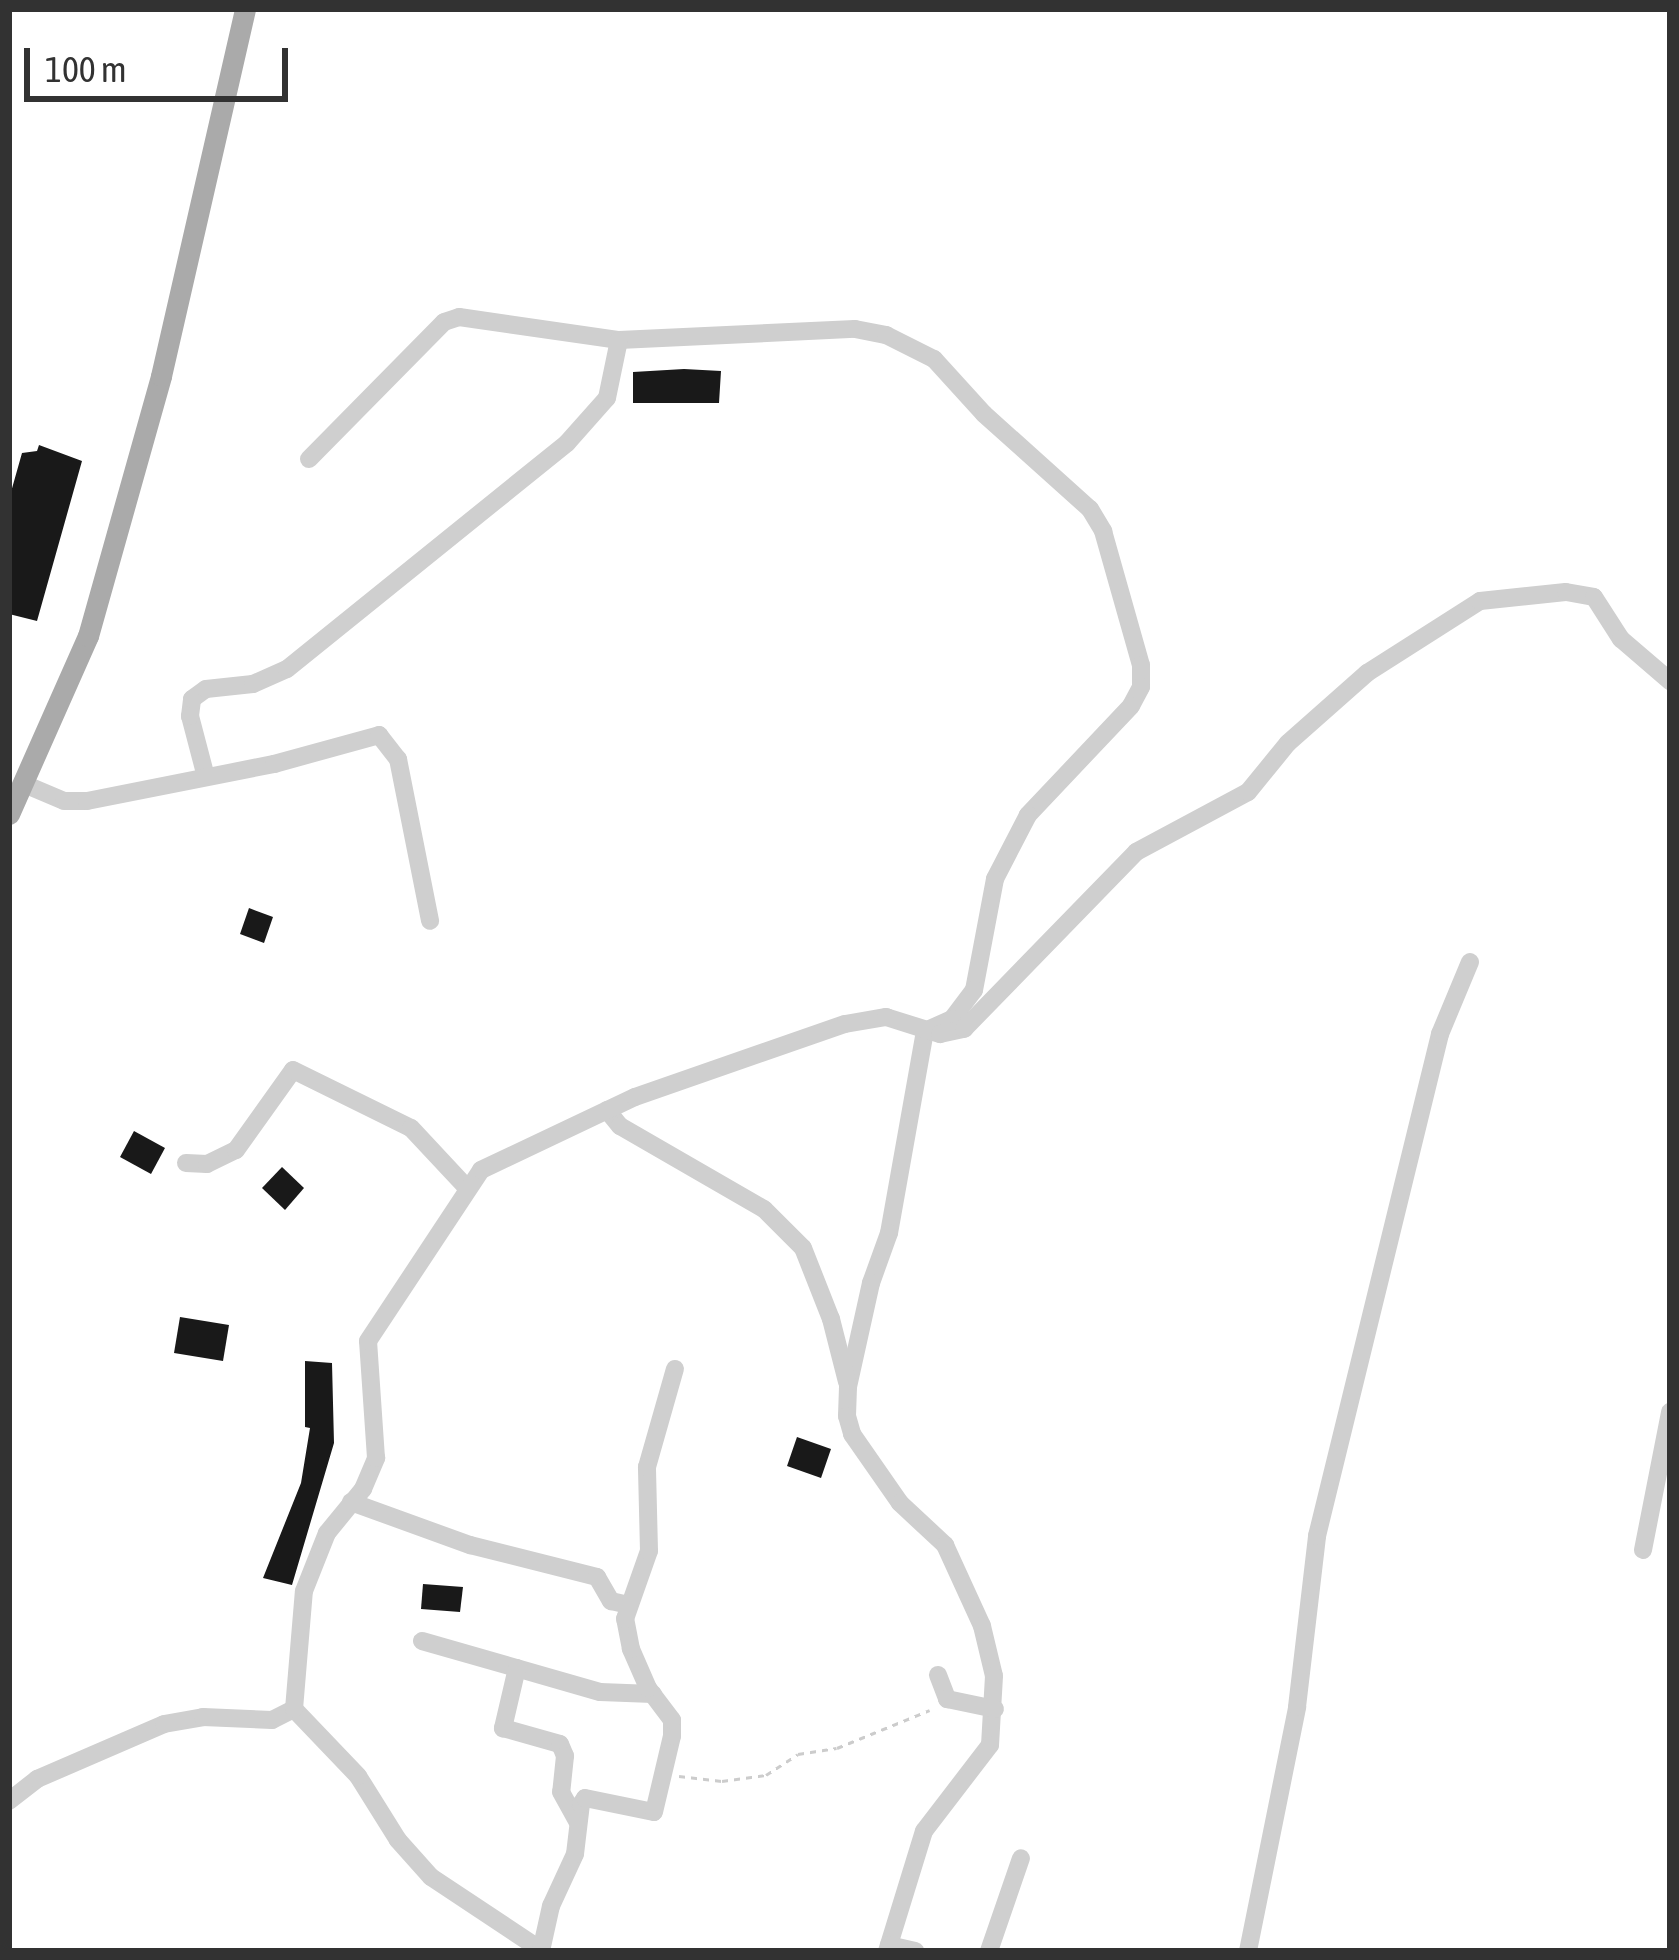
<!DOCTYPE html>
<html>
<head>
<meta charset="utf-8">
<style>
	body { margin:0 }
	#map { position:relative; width:1679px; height:1960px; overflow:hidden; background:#fff; font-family:"Asap Condensed",sans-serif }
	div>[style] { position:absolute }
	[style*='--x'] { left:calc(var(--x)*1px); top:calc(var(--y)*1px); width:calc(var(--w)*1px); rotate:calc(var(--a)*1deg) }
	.building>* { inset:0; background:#191919 }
	.path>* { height:3px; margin-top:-1.5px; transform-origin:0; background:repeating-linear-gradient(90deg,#ccc 0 6px,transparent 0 12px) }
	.minor>* { height:18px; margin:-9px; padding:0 9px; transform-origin:9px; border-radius:9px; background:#cfcfcf }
	.major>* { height:21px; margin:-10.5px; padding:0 10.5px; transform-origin:10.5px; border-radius:10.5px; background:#aaa }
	span { translate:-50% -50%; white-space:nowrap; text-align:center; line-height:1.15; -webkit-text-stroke:12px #fff; paint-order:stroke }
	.frame { position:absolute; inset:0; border:12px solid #323232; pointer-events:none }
	.scale { position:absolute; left:24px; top:48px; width:264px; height:54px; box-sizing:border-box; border:6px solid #323232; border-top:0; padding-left:15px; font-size:36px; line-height:42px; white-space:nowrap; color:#323232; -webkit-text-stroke:9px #fff; paint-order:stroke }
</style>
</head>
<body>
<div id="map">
	<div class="building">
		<div style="clip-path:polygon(684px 369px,721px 371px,719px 403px,633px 403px,633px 372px)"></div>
		<div style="clip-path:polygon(39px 445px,82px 461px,37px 621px,9px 614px,9px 499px,22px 453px,37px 451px)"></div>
		<div style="clip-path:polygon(249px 908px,273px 917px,264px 943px,240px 934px)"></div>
		<div style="clip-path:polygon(134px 1131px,165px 1148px,151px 1174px,120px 1157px)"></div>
		<div style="clip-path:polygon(282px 1167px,304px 1188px,285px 1210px,262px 1188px)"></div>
		<div style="clip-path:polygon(180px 1317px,229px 1325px,223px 1361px,174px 1353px)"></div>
		<div style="clip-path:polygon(305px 1361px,332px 1363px,334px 1443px,292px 1585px,263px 1578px,301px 1483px,310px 1428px,305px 1427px)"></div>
		<div style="clip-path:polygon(797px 1437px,831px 1449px,821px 1478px,787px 1466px)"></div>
		<div style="clip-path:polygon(423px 1584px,463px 1587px,460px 1612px,421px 1609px)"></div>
	</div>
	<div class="path">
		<div style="--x:679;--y:1776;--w:43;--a:6.6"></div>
		<div style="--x:722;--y:1781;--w:44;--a:-7.8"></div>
		<div style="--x:766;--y:1775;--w:38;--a:-33"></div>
		<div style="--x:798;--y:1754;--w:39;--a:-9"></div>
		<div style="--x:837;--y:1748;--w:100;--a:-22.2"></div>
	</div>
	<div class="minor">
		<div style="--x:309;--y:459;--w:192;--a:-45.4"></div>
		<div style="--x:444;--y:322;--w:16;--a:-18"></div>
		<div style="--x:459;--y:317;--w:162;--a:8.2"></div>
		<div style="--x:619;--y:340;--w:236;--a:-2.7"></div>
		<div style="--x:855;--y:329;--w:32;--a:11"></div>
		<div style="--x:886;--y:335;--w:54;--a:26.6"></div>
		<div style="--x:934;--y:359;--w:74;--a:47.7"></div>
		<div style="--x:984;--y:414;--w:142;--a:41.9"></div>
		<div style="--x:1090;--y:509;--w:26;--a:59"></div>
		<div style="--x:1103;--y:531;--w:139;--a:74.2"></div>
		<div style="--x:1141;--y:665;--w:22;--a:90"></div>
		<div style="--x:1141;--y:687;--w:21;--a:118"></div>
		<div style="--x:1131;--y:706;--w:150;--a:133.4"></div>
		<div style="--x:1028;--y:815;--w:72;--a:117.3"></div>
		<div style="--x:995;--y:879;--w:113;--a:100.7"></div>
		<div style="--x:974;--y:990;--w:36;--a:127"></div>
		<div style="--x:952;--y:1019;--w:30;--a:156"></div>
		<div style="--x:925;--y:1031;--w:205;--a:100.1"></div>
		<div style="--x:889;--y:1233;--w:53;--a:109.8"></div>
		<div style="--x:871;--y:1283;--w:107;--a:102.5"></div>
		<div style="--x:848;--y:1387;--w:29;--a:92"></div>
		<div style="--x:847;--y:1416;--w:19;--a:74"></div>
		<div style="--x:852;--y:1434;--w:84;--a:55.2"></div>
		<div style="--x:900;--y:1503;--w:62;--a:43"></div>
		<div style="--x:945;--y:1545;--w:89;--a:65.4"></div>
		<div style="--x:982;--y:1626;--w:51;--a:76.5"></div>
		<div style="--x:994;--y:1676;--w:69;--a:93.3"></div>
		<div style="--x:990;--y:1745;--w:108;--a:127.5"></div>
		<div style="--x:924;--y:1831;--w:126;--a:107.1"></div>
		<div style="--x:206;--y:777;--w:63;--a:-104.7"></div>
		<div style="--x:190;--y:716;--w:17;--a:-83"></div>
		<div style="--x:192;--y:699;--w:17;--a:-36"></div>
		<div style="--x:206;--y:689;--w:47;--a:-6.1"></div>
		<div style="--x:253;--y:684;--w:37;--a:-24"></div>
		<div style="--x:287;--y:669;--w:360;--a:-38.9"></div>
		<div style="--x:567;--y:443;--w:60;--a:-48.4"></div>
		<div style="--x:607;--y:398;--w:59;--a:-78.3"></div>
		<div style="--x:24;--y:784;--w:43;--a:23"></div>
		<div style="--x:64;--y:801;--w:23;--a:0"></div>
		<div style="--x:87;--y:801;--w:191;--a:-11.2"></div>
		<div style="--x:274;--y:764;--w:109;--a:-15.4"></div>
		<div style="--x:379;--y:735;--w:31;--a:52"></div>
		<div style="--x:398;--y:759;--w:165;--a:78.8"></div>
		<div style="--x:607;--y:1110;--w:21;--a:51"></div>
		<div style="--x:620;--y:1126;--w:166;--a:30"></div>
		<div style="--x:764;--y:1209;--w:55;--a:45"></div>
		<div style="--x:803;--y:1248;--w:76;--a:68.5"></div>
		<div style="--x:831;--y:1319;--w:65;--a:75.7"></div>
		<div style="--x:186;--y:1163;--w:21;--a:3"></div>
		<div style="--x:207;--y:1164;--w:32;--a:-26"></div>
		<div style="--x:236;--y:1150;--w:98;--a:-54.5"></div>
		<div style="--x:293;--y:1070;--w:131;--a:26.2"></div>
		<div style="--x:411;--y:1128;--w:82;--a:47"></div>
		<div style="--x:351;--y:1502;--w:127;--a:19.9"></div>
		<div style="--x:470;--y:1545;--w:131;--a:14.1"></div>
		<div style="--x:597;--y:1577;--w:28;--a:60"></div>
		<div style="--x:611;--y:1601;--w:17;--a:13"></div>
		<div style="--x:1643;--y:1550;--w:141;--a:-78.9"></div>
		<div style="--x:422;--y:1641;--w:185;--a:16"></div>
		<div style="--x:600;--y:1692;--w:53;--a:2.2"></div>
		<div style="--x:517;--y:1668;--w:62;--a:103.1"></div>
		<div style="--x:503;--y:1728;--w:59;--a:15.7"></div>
		<div style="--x:560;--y:1744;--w:13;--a:67"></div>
		<div style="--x:565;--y:1756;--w:36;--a:96"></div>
		<div style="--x:561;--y:1792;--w:33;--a:61"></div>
		<div style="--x:938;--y:1675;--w:26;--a:69"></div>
		<div style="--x:947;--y:1699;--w:49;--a:11.8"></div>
		<div style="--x:9;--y:1801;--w:36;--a:-38"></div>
		<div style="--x:37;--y:1779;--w:138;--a:-23.4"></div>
		<div style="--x:164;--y:1724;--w:40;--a:-10"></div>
		<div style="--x:203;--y:1717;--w:69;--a:2.5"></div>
		<div style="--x:272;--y:1720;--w:25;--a:-27"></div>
		<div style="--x:889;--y:1945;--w:27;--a:13"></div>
		<div style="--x:541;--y:1950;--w:132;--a:-146.4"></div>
		<div style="--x:431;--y:1877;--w:50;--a:-131.7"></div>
		<div style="--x:398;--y:1840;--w:75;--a:-122"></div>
		<div style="--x:358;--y:1776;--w:93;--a:-133.7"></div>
		<div style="--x:294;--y:1709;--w:118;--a:-85.2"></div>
		<div style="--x:304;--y:1591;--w:62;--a:-68.4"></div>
		<div style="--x:327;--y:1533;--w:57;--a:-50.7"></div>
		<div style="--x:363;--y:1489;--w:34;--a:-67"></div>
		<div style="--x:376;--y:1458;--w:117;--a:-93.9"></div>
		<div style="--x:368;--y:1341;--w:205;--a:-56.5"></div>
		<div style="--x:481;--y:1170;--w:170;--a:-25.4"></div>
		<div style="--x:635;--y:1097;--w:222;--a:-19.2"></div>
		<div style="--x:845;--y:1024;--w:42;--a:-9.7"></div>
		<div style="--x:886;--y:1017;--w:57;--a:17.5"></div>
		<div style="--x:940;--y:1034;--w:25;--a:-12"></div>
		<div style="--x:964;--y:1029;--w:247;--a:-45.8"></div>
		<div style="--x:1136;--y:852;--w:127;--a:-28.2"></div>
		<div style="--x:1248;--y:792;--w:63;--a:-50.8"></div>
		<div style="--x:1288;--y:743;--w:106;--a:-41.5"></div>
		<div style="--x:1367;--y:673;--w:134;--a:-32.5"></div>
		<div style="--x:1480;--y:601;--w:86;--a:-6"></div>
		<div style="--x:1566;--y:592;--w:28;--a:10"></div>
		<div style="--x:1594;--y:597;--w:50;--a:57.3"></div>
		<div style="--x:1621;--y:639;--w:65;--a:40.6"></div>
		<div style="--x:541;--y:1951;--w:46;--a:-77.5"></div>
		<div style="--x:551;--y:1906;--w:57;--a:-65.2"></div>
		<div style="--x:575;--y:1854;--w:50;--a:-83.2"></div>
		<div style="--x:581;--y:1804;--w:7;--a:-56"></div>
		<div style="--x:585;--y:1798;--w:70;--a:11.5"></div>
		<div style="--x:654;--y:1812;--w:78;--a:-76.7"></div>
		<div style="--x:672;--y:1736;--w:16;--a:-90"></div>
		<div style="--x:672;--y:1720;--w:40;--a:-127"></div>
		<div style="--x:648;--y:1688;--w:43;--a:-113.6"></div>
		<div style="--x:631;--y:1649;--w:31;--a:-101"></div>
		<div style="--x:625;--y:1619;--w:72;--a:-70.6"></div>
		<div style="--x:649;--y:1551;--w:84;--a:-91.4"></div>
		<div style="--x:647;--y:1467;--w:102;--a:-74.1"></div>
		<div style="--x:989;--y:1951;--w:98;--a:-71"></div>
		<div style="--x:1248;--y:1951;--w:249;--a:-78.6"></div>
		<div style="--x:1297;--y:1707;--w:172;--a:-83.3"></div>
		<div style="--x:1317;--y:1536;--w:517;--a:-76.23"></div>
		<div style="--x:1440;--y:1034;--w:78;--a:-67.4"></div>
	</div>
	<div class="major">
		<div style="--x:9;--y:814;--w:195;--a:-66.1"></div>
		<div style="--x:88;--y:636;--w:270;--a:-74.3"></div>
		<div style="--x:161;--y:376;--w:376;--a:-77.1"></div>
	</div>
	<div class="frame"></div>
	<div class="scale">100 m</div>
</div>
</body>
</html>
